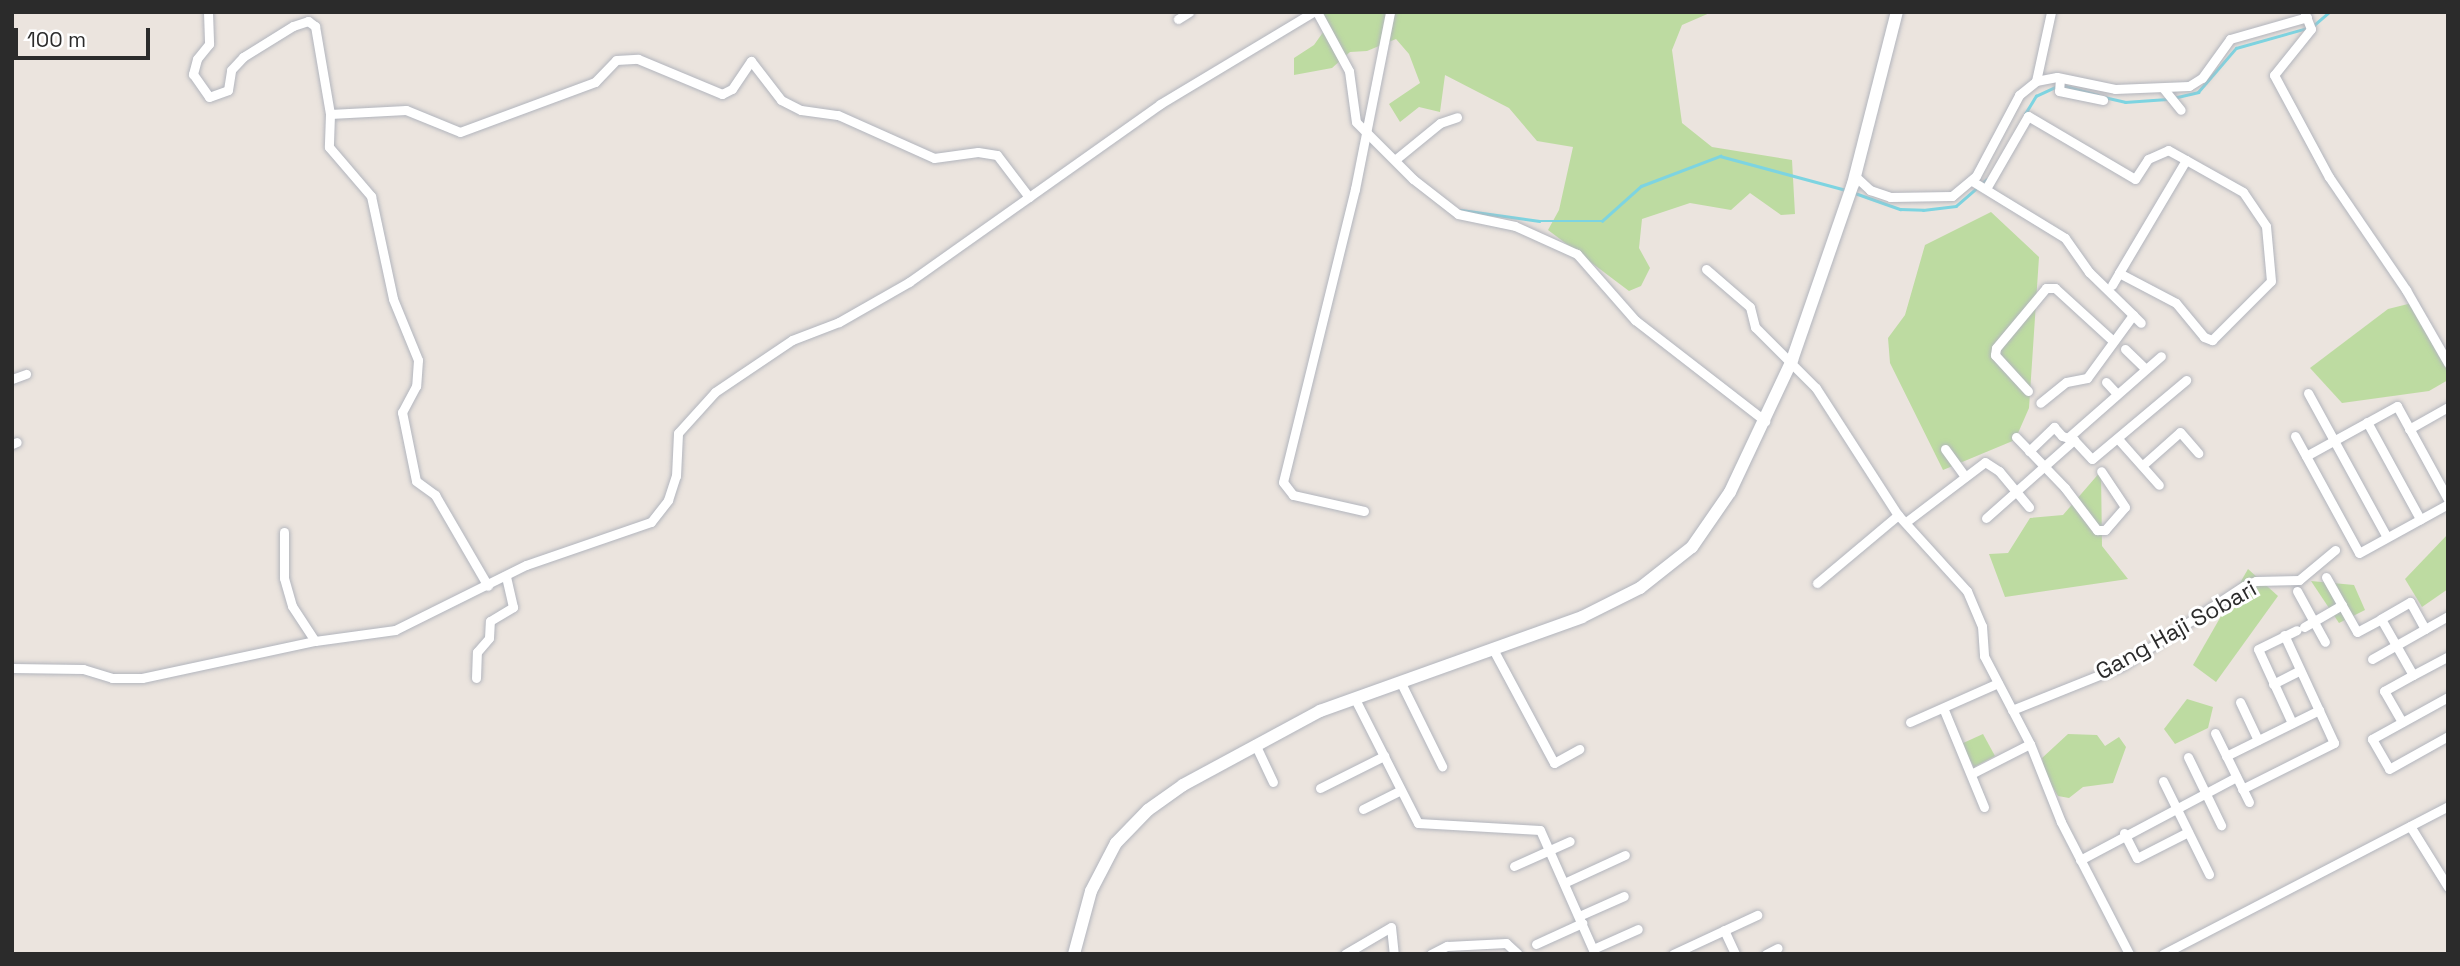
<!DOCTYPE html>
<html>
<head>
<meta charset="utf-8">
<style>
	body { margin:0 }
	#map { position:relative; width:2460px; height:966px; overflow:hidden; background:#ebe4de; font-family:"Space Grotesk",sans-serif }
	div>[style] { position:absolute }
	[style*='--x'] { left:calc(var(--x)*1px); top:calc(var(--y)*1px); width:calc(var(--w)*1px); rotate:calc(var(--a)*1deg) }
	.green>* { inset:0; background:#bddba1 }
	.stream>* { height:2.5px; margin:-1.25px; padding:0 1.25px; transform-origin:1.25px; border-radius:1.25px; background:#7dd4e1 }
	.roads { filter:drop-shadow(0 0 2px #b2b5bd) drop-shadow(0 0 2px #b2b5bd) }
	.street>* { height:9px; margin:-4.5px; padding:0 4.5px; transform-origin:4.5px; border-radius:4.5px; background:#fff }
	.secondary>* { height:12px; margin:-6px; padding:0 6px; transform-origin:6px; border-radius:6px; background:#fff }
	span { translate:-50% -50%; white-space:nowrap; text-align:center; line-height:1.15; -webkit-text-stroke:6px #fff; paint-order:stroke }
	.street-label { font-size:23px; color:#2b2b2b }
	.frame { position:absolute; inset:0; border:14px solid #2b2b2b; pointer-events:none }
	.scale { position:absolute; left:14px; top:28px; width:136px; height:32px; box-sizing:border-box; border:4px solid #2b2b2b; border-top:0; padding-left:9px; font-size:21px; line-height:24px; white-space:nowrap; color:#2b2b2b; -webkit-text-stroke:5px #fff; paint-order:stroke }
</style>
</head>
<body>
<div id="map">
	<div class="green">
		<div style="clip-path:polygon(1320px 12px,1712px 12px,1682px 25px,1672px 50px,1682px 123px,1712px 147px,1792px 160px,1795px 214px,1781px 215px,1750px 193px,1731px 210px,1690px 203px,1642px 219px,1639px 248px,1650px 268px,1641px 286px,1629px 291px,1548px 230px,1559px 210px,1573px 147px,1537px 141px,1509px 108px,1445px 75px,1440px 112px,1419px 107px,1400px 122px,1389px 104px,1420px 83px,1409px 54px,1396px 39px,1367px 51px,1350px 52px,1332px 68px,1294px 75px,1294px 58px,1314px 45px,1326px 28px)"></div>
		<div style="clip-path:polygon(1991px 212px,2039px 257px,2029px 408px,2015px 440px,1943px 470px,1890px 363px,1888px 338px,1905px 315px,1925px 245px)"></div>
		<div style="clip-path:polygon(2412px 303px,2448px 365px,2448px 380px,2429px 391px,2342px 403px,2310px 368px,2388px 309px)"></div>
		<div style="clip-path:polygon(2101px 471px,2102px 546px,2128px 579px,2005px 597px,1989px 554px,2008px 553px,2030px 518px,2063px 515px)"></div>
		<div style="clip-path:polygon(2448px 534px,2448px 589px,2422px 607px,2405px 579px)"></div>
		<div style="clip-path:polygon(2248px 569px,2278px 596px,2216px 682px,2193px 665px)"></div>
		<div style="clip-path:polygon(2311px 581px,2354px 585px,2365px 610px,2339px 623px)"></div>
		<div style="clip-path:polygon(2187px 699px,2213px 707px,2208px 728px,2175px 744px,2164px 729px)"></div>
		<div style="clip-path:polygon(1983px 734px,1995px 756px,1974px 767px,1961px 744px)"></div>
		<div style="clip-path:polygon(2068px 734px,2097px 735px,2105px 746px,2119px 737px,2126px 747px,2113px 783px,2083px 787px,2069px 798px,2058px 796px,2045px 774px,2042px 758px)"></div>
	</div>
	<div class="stream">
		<div style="--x:2313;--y:26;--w:21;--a:-41"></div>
		<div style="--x:2061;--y:85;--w:38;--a:15"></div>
		<div style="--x:2104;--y:97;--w:22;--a:13"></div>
		<div style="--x:2125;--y:102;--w:42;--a:-4.1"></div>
		<div style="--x:2173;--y:98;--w:26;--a:-13"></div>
		<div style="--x:2198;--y:92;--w:58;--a:-49.2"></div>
		<div style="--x:2236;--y:48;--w:74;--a:-15.7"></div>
		<div style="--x:2025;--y:114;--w:21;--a:-59"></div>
		<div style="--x:2036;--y:96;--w:21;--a:-25"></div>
		<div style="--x:1855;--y:193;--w:48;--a:19.6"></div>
		<div style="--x:1900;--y:209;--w:23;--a:2"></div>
		<div style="--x:1923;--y:210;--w:33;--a:-7"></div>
		<div style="--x:1956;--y:206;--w:40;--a:-41"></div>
		<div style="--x:1461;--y:210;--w:79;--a:8"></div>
		<div style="--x:1539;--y:221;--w:63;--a:0"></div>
		<div style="--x:1602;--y:221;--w:52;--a:-41.9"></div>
		<div style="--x:1641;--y:186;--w:85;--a:-20.8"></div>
		<div style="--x:1720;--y:156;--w:131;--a:15.1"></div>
	</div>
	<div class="roads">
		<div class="street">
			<div style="--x:208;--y:12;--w:32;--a:88"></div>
			<div style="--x:209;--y:44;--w:19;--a:129"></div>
			<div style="--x:197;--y:59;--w:16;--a:105"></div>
			<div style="--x:193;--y:74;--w:28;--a:55"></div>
			<div style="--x:209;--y:97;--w:20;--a:-20"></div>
			<div style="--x:228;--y:90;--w:20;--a:-81"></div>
			<div style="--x:231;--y:70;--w:18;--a:-47"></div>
			<div style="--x:243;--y:57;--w:59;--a:-31.8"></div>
			<div style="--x:293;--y:26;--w:16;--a:-18"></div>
			<div style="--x:308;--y:21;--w:9;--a:36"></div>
			<div style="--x:315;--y:26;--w:89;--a:80.3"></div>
			<div style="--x:330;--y:114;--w:33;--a:92"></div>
			<div style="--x:329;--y:147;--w:65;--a:49.4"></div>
			<div style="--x:371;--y:196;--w:105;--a:77.9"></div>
			<div style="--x:393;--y:299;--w:66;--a:67.7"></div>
			<div style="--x:418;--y:360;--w:26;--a:94"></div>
			<div style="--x:416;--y:386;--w:30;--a:118"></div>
			<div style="--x:402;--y:412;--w:70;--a:78.5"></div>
			<div style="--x:416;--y:481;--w:24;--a:36"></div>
			<div style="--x:435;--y:495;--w:105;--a:59.8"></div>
			<div style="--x:1317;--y:12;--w:67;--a:61.5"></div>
			<div style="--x:1349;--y:71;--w:51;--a:82.2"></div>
			<div style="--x:1356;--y:122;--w:81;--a:45"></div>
			<div style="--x:1413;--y:179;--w:57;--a:37.9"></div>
			<div style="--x:1458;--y:214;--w:58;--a:11.9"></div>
			<div style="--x:1515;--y:226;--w:68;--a:24.3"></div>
			<div style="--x:1577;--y:254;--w:88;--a:48.7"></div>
			<div style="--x:1635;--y:320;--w:165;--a:37.8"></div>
			<div style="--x:2305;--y:14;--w:16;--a:68"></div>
			<div style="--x:2311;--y:29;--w:59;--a:128.8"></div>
			<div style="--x:2274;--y:75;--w:116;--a:61.7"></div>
			<div style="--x:2329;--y:177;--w:137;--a:55.7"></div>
			<div style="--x:2406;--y:290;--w:84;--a:60.1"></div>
			<div style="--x:1178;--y:19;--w:13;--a:-32"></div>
			<div style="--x:2060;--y:78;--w:13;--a:94"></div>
			<div style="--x:2059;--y:91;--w:45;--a:11.6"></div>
			<div style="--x:2036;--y:81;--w:71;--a:-77.7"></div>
			<div style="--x:2163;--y:88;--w:28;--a:51"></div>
			<div style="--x:330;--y:114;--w:76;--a:-3"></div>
			<div style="--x:406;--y:110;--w:58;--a:22.2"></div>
			<div style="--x:460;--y:132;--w:144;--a:-20.3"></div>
			<div style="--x:595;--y:82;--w:30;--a:-46"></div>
			<div style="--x:616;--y:60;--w:22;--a:-3"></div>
			<div style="--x:638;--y:59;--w:91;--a:22.6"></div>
			<div style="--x:722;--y:94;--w:11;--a:-27"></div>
			<div style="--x:732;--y:89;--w:34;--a:-56"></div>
			<div style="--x:751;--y:61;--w:49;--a:52.4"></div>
			<div style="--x:781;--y:100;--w:22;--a:27"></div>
			<div style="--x:801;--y:110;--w:37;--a:8"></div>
			<div style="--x:838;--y:115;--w:105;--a:24.1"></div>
			<div style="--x:934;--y:158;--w:44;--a:-7.8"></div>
			<div style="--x:978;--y:152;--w:19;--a:9"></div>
			<div style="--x:997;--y:155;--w:53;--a:52.7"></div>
			<div style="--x:1396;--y:159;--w:57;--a:-39.3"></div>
			<div style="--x:1440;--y:123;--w:18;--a:-19"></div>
			<div style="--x:1855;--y:176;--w:21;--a:43"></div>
			<div style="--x:1870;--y:190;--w:21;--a:19"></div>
			<div style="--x:1890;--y:197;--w:62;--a:-0.9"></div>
			<div style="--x:1952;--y:196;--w:31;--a:-40"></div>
			<div style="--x:1976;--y:176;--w:92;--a:-62"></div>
			<div style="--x:2019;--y:95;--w:22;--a:-39"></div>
			<div style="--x:2036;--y:81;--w:21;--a:-11"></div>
			<div style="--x:2057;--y:77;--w:59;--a:11.7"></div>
			<div style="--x:2115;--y:89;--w:74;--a:-2.3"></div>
			<div style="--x:2189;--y:86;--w:15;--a:-32"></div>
			<div style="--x:2202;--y:78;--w:48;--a:-54.3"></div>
			<div style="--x:2230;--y:39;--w:80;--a:-15.9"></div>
			<div style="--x:1972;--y:181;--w:109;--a:31.5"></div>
			<div style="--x:2065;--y:238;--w:42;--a:54.8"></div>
			<div style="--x:2089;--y:272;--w:62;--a:44.3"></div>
			<div style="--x:2133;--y:315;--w:78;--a:126.1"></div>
			<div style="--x:2087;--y:378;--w:21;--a:169"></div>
			<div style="--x:2066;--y:382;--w:33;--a:141"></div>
			<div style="--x:1987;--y:187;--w:82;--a:-60"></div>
			<div style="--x:2028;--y:116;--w:124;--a:30.5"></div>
			<div style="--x:2135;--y:179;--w:24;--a:-57"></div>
			<div style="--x:2148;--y:159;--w:22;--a:-24"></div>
			<div style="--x:2168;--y:150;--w:21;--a:29"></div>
			<div style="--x:2186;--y:160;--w:131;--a:120.7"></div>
			<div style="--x:2119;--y:273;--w:64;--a:27.8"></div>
			<div style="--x:2176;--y:303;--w:44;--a:50.5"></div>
			<div style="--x:2204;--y:337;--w:9;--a:21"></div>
			<div style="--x:2212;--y:340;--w:83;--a:-45"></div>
			<div style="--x:2271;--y:281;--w:55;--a:-95.2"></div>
			<div style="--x:2266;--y:226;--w:41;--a:-124.1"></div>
			<div style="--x:2243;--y:192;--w:65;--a:-150.7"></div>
			<div style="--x:1706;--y:269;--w:58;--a:40.8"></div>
			<div style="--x:1750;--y:307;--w:21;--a:76"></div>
			<div style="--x:1755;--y:327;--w:86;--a:45"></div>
			<div style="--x:1816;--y:388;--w:151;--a:57.2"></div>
			<div style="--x:1898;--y:515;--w:103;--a:47.8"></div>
			<div style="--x:1967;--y:591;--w:38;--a:67"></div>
			<div style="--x:1982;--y:626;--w:30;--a:86"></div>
			<div style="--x:1984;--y:656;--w:99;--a:62.4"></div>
			<div style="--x:2030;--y:744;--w:84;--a:68.3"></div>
			<div style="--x:2061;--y:822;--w:148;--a:62.7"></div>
			<div style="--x:2112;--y:285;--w:14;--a:-60"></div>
			<div style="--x:2133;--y:315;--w:11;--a:45"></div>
			<div style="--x:2125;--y:349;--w:28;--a:44"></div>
			<div style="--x:12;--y:379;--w:15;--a:-20"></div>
			<div style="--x:2106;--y:382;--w:16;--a:47"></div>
			<div style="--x:2028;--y:391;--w:49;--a:-132.5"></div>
			<div style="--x:1995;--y:355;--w:7;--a:-82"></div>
			<div style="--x:1996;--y:348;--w:78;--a:-50.2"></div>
			<div style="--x:2046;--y:288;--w:9;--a:0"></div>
			<div style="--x:2055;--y:288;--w:77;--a:42.4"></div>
			<div style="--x:2308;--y:393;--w:164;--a:61.3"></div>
			<div style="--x:2367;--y:422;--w:111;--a:61.3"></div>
			<div style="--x:2409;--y:429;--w:45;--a:-29.4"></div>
			<div style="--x:2070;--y:436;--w:121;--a:-41.3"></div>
			<div style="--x:2295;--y:436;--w:133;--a:61.3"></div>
			<div style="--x:2359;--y:553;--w:102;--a:-28.8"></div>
			<div style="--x:2016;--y:437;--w:71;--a:46.1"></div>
			<div style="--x:2065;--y:488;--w:53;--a:52.7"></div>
			<div style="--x:2097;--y:530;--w:8;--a:0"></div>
			<div style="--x:2105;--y:530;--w:30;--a:-49"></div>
			<div style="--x:2125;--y:507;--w:43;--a:-123.7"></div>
			<div style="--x:2119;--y:440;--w:60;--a:48.4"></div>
			<div style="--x:12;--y:444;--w:5;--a:-22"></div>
			<div style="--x:1945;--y:449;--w:34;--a:54"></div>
			<div style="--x:2029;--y:451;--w:35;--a:-44"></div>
			<div style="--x:2054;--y:427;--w:12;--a:48"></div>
			<div style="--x:2062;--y:436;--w:10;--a:17"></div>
			<div style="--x:2306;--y:456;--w:104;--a:-28.8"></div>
			<div style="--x:2397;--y:406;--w:106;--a:61.3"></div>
			<div style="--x:2144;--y:464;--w:48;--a:-41.6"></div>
			<div style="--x:2180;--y:432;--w:28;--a:49"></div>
			<div style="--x:1364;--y:511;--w:73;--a:-167.3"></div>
			<div style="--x:1293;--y:495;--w:16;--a:-128"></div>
			<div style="--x:1283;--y:482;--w:302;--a:-76.2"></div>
			<div style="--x:1355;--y:189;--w:180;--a:-78.8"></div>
			<div style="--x:1986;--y:518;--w:118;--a:-41.6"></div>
			<div style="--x:2074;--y:440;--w:26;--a:47"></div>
			<div style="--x:2092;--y:459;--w:123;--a:-40"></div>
			<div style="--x:1906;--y:522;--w:99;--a:-37.2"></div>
			<div style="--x:1985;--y:462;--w:17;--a:33"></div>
			<div style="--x:1999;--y:471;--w:47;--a:50.2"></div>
			<div style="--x:284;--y:532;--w:46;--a:90"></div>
			<div style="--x:284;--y:578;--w:29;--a:74"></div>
			<div style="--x:292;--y:606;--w:42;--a:56.7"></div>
			<div style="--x:2326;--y:577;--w:63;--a:60.6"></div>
			<div style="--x:2357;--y:632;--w:27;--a:-28"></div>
			<div style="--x:1817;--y:583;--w:106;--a:-40"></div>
			<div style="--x:2297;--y:591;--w:58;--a:61.2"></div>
			<div style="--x:2304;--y:627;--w:44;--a:-30.1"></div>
			<div style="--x:2425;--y:629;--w:31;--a:-119"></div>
			<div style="--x:2410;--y:602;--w:34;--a:150"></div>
			<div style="--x:2381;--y:619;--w:64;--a:60.3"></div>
			<div style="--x:2413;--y:675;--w:40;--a:-28"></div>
			<div style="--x:1494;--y:651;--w:127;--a:61.8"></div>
			<div style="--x:1554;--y:763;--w:29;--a:-29"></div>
			<div style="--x:2372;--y:659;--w:87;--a:-29.5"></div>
			<div style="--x:12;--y:668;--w:71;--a:0.8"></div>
			<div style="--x:83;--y:669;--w:30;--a:17"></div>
			<div style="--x:112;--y:678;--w:30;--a:0"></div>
			<div style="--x:142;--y:678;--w:177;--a:-12.1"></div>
			<div style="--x:315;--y:641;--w:81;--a:-7.8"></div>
			<div style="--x:395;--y:630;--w:146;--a:-26.4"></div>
			<div style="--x:526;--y:565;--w:132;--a:-19"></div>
			<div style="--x:651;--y:522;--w:28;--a:-52"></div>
			<div style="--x:668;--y:500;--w:25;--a:-72"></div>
			<div style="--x:676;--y:476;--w:43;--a:-87.3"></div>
			<div style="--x:678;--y:433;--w:55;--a:-47.9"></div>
			<div style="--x:715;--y:392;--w:93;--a:-34"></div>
			<div style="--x:792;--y:340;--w:50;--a:-21"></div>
			<div style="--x:839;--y:322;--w:81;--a:-29.7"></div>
			<div style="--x:909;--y:282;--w:308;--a:-35.3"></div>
			<div style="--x:1160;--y:104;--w:179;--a:-31"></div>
			<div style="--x:476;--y:678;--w:26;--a:-88"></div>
			<div style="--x:477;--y:652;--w:18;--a:-49"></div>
			<div style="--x:489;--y:638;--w:17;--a:-87"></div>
			<div style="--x:490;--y:621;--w:27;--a:-31"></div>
			<div style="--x:513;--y:607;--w:32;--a:-103"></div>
			<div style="--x:1401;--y:683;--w:93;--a:63.7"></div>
			<div style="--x:2273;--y:684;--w:30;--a:-27"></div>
			<div style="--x:2448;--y:697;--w:87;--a:151.1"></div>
			<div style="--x:2372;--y:739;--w:34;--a:60"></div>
			<div style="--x:2389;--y:769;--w:68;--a:-29.2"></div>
			<div style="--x:1355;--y:699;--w:139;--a:63.1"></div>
			<div style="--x:1418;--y:823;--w:122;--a:3.3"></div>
			<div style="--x:1540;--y:830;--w:136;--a:66.1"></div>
			<div style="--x:2240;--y:702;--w:42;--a:64.7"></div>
			<div style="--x:1944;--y:710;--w:105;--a:67.6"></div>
			<div style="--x:2012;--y:710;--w:118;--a:-21.8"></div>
			<div style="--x:2122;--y:666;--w:146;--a:-33.3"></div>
			<div style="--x:2244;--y:586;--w:13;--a:-23"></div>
			<div style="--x:2256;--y:581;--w:43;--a:-1.3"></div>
			<div style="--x:2299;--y:580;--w:47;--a:-39.8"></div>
			<div style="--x:1910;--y:722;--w:96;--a:-23.9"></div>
			<div style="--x:2402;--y:722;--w:36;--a:-120"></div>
			<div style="--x:2384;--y:691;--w:33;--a:-29"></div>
			<div style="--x:2292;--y:723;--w:81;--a:-114.7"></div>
			<div style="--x:2258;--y:649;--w:43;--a:-26"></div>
			<div style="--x:2215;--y:733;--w:77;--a:63.8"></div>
			<div style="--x:1255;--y:744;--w:42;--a:64.7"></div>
			<div style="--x:2226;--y:756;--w:104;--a:-26.3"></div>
			<div style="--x:2188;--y:757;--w:76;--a:64.1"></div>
			<div style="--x:1971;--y:774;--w:66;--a:-27"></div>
			<div style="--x:2163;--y:781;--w:104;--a:63.7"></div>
			<div style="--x:1320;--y:788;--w:72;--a:-26.6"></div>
			<div style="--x:2242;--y:789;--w:103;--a:-26.6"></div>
			<div style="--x:2334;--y:743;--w:119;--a:-114.8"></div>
			<div style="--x:1363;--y:809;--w:42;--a:-26.6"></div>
			<div style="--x:2410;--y:826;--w:72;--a:58.1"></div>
			<div style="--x:2124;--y:833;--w:28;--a:63"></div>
			<div style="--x:2137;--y:858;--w:57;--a:-27"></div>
			<div style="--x:2080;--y:860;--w:177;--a:-28"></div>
			<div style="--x:1514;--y:866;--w:61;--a:-24.1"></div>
			<div style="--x:1564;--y:883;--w:67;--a:-24.7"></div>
			<div style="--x:1579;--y:916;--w:49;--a:-24"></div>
			<div style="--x:1724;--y:930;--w:26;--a:65"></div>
			<div style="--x:1536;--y:944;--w:51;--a:-24.5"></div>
			<div style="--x:1593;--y:949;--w:49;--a:-24"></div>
			<div style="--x:1345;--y:954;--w:53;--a:-30.4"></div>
			<div style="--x:1391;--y:927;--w:27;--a:84"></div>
			<div style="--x:1431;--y:954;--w:18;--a:-27"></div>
			<div style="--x:1447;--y:946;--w:59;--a:-2.9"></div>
			<div style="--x:1506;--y:943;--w:16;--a:43"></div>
			<div style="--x:1673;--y:954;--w:93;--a:-24.9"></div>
			<div style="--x:1766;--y:954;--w:13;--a:-27"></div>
			<div style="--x:2163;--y:954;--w:321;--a:-27.4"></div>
		</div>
		<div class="secondary">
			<div style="--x:1074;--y:954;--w:65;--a:-74.9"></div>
			<div style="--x:1091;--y:891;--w:54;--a:-62.5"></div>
			<div style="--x:1116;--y:843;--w:46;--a:-45.9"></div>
			<div style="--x:1148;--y:810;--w:43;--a:-35.5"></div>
			<div style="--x:1183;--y:785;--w:156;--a:-28.4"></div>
			<div style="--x:1320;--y:711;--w:278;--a:-19.7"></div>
			<div style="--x:1582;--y:617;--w:65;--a:-26.6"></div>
			<div style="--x:1640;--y:588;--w:66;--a:-38.3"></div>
			<div style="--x:1692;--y:547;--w:67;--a:-55.4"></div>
			<div style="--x:1730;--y:492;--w:146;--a:-64.8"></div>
			<div style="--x:1792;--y:360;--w:186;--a:-70.9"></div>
			<div style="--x:1853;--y:184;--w:178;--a:-75.7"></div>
		</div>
	</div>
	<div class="street-label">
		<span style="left:2176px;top:630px;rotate:-29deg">Gang Haji Sobari</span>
	</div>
	<div class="frame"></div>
	<div class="scale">100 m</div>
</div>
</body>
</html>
